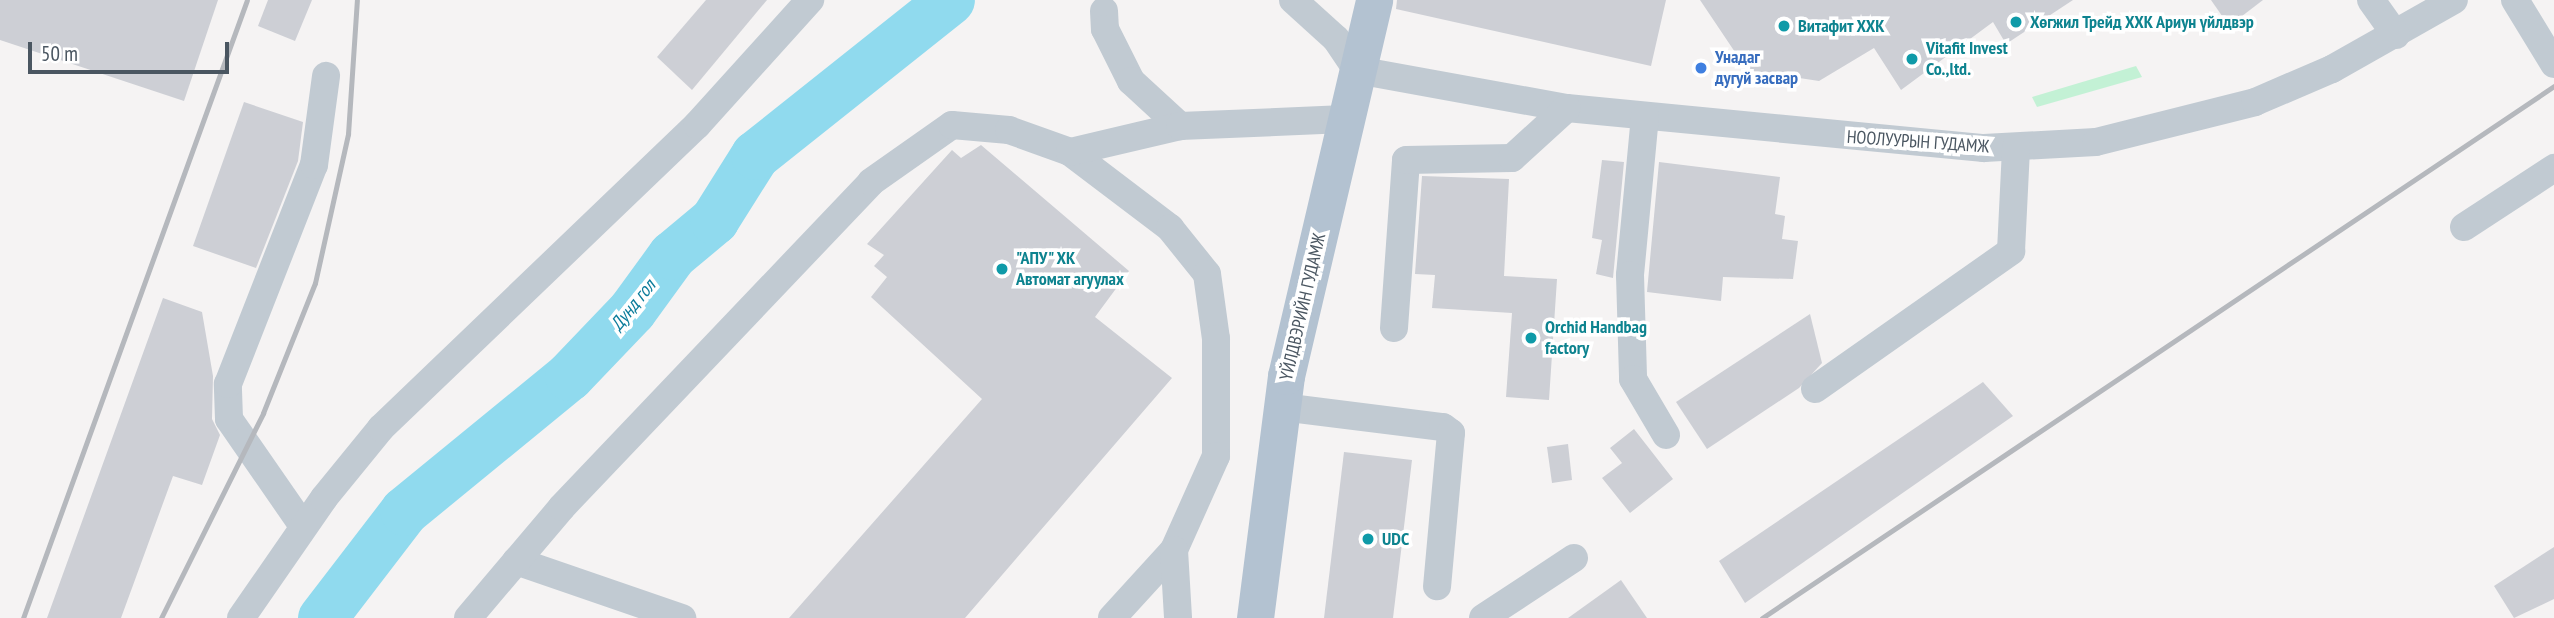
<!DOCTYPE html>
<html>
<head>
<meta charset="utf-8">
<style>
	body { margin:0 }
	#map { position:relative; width:2554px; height:618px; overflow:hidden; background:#f5f3f3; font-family:"PT Sans Narrow",sans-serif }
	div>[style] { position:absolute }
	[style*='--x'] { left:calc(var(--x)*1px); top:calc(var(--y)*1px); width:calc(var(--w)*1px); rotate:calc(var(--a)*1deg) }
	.green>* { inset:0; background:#c3f1d5 }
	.river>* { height:49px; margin:-24.5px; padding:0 24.5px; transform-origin:24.5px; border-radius:24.5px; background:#90daee }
	.building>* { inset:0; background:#cdcfd5 }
	.minor>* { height:28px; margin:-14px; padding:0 14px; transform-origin:14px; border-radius:14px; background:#c1cad2 }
	.major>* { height:37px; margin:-18.5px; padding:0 18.5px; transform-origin:18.5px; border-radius:18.5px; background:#b3c2d1 }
	.rail>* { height:5px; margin:-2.5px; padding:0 2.5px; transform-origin:2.5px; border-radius:2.5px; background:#b5b8bd }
	.dots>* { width:19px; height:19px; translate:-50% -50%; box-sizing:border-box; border:4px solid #fff; border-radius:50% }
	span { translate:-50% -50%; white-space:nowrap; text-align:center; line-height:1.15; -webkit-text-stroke:7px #fff; paint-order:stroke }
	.culture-label { font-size:18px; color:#0d838f; font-weight:700 }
	.left { translate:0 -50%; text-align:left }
	.shop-label { font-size:18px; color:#366cbe; font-weight:700 }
	.street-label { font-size:18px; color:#4a5661 }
	.water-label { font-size:19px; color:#0c7c9b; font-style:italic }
	.scale { position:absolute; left:28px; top:42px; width:201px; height:32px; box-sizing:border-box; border:4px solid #4a5661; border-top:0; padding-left:9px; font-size:21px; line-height:24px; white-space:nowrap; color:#4a5661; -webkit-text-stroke:5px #fff; paint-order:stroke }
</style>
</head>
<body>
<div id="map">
	<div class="green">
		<div style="clip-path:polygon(2136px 66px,2142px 77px,2037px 107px,2032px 97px)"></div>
	</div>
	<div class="river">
		<div style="--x:322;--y:618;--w:135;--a:-52.5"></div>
		<div style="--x:404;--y:511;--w:213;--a:-39.3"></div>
		<div style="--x:569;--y:376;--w:91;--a:-46.3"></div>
		<div style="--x:632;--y:310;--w:68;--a:-54"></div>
		<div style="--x:672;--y:255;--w:55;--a:-39.8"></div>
		<div style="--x:714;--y:220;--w:77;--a:-57.8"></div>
		<div style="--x:755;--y:155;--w:249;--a:-38.5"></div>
	</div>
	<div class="building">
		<div style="clip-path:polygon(0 0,218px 0,184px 101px,0 40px)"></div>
		<div style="clip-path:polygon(268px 0,312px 0,295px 41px,258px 26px)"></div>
		<div style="clip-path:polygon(706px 0,767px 0,692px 90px,657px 57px)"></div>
		<div style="clip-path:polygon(1397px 0,1666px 0,1651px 66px,1396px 9px)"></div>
		<div style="clip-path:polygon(1700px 0,2073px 0,2006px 44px,1993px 22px,1901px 90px,1874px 48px,1819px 81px,1747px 70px)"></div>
		<div style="clip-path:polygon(2211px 0,2263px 0,2229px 26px)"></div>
		<div style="clip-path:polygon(244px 102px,303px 122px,298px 161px,256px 268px,193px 246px)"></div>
		<div style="clip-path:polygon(981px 145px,1129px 271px,1095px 317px,1172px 378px,965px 618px,789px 618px,982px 399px,871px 297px,887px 277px,874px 266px,884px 255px,867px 244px,952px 150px,961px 158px)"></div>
		<div style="clip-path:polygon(1602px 160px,1624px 162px,1613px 278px,1596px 274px,1602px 240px,1592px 238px)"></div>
		<div style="clip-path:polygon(1659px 162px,1780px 177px,1775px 214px,1785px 216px,1782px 239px,1798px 241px,1793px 279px,1723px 277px,1721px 301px,1647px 292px)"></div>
		<div style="clip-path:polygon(1422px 176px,1509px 179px,1504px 276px,1557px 279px,1549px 400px,1506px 397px,1512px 313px,1432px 308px,1435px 275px,1415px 274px)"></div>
		<div style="clip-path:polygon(163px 298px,202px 312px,213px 376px,212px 419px,220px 435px,202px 485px,173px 476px,121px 618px,47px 618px)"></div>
		<div style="clip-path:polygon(1810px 314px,1822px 363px,1799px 388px,1707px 449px,1676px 402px)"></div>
		<div style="clip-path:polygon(1983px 382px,2013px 416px,1745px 603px,1719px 561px)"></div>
		<div style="clip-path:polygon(1634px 429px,1673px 479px,1630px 513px,1602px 478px,1622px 463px,1610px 448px)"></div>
		<div style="clip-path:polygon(1568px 444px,1572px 480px,1552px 483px,1547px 447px)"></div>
		<div style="clip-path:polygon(1344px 452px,1412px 460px,1393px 618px,1324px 618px)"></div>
		<div style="clip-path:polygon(2554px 547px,2554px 599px,2514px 618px,2494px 586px)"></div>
		<div style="clip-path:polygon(1621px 580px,1647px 618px,1568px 618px)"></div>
	</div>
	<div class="minor">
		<div style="--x:1293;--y:0;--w:58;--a:42.2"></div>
		<div style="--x:1336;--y:39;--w:37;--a:56"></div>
		<div style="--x:1357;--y:70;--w:213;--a:10.3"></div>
		<div style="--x:1567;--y:108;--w:419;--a:5.5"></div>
		<div style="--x:1984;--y:148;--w:112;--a:-3.1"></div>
		<div style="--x:2096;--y:142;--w:164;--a:-14.1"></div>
		<div style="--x:2255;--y:102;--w:84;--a:-23.2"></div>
		<div style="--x:2332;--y:69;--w:140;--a:-29.5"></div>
		<div style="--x:2371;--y:0;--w:43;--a:54.5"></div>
		<div style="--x:2515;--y:0;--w:75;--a:58.6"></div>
		<div style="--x:1104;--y:11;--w:18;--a:87"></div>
		<div style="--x:1105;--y:29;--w:58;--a:63.4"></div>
		<div style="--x:1131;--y:81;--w:67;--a:42.6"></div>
		<div style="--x:1645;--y:116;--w:160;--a:95.4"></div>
		<div style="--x:1630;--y:275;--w:104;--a:88.3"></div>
		<div style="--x:1633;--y:379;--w:65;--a:59.5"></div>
		<div style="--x:1070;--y:152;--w:126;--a:37.2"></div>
		<div style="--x:1170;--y:228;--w:59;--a:51.2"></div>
		<div style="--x:1207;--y:274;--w:66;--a:82.1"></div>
		<div style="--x:1216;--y:339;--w:117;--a:90"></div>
		<div style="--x:1216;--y:456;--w:103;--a:114.1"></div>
		<div style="--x:1174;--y:550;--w:92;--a:132.4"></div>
		<div style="--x:2464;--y:227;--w:108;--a:-33.2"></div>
		<div style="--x:1394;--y:328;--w:168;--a:-85.9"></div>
		<div style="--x:1406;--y:160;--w:106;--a:-1.1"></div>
		<div style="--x:1512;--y:158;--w:74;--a:-42.3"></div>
		<div style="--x:1815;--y:389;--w:240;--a:-35.1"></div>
		<div style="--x:2011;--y:251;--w:104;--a:-87.2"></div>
		<div style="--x:1282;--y:407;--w:162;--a:7.1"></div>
		<div style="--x:1443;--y:427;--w:10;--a:37"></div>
		<div style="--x:1451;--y:433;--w:154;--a:95.2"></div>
		<div style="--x:303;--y:526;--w:130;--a:-124.7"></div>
		<div style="--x:229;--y:419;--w:35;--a:-92"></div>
		<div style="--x:228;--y:384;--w:235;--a:-68.6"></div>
		<div style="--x:314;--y:165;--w:90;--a:-82.3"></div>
		<div style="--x:1174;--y:550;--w:68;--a:86.6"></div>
		<div style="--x:516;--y:561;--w:176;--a:19"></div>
		<div style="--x:241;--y:618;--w:146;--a:-55.3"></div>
		<div style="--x:324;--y:498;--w:90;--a:-50.8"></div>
		<div style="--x:381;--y:428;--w:438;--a:-43.8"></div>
		<div style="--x:697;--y:125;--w:169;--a:-47.9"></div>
		<div style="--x:468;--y:618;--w:145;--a:-49.7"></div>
		<div style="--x:562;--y:507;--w:448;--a:-46.4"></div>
		<div style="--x:871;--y:182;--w:99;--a:-35.1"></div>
		<div style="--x:952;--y:125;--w:57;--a:5"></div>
		<div style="--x:1009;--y:130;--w:65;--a:19.8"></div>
		<div style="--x:1070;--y:152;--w:113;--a:-13.3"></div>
		<div style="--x:1180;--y:126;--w:165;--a:-2.4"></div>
		<div style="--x:1483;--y:618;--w:109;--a:-33.4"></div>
	</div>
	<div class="major">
		<div style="--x:1255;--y:618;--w:244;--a:-82.7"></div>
		<div style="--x:1286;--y:376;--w:386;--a:-76.8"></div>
	</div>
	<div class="rail">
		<div style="--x:23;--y:618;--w:657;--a:-70.08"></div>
		<div style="--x:161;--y:618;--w:229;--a:-63.5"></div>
		<div style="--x:263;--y:413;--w:140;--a:-68.2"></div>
		<div style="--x:315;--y:283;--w:153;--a:-77.5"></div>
		<div style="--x:348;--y:134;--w:134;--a:-86.2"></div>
		<div style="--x:1762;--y:618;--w:954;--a:-33.89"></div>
	</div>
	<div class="dots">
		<div style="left:2016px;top:22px;background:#0f9aa8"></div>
		<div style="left:1784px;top:26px;background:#0f9aa8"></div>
		<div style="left:1912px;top:59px;background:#0f9aa8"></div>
		<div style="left:1701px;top:68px;background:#3f7fe0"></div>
		<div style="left:1002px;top:269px;background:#0f9aa8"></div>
		<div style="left:1531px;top:338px;background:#0f9aa8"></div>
		<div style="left:1368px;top:539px;background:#0f9aa8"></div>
	</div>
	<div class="culture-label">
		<span class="left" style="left:2030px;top:22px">Хөгжил Трейд ХХК Ариун үйлдвэр</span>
		<span class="left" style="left:1798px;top:26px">Витафит ХХК</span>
		<span class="left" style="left:1926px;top:59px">Vitafit Invest<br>Co.,ltd.</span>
		<span class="left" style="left:1016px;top:269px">"АПУ" ХК<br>Автомат агуулах</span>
		<span class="left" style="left:1545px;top:338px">Orchid Handbag<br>factory</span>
		<span class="left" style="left:1382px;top:539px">UDC</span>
	</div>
	<div class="shop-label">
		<span class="left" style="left:1715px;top:68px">Унадаг<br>дугуй засвар</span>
	</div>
	<div class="street-label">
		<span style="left:1918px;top:142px;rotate:4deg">НООЛУУРЫН ГУДАМЖ</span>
		<span style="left:1303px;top:307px;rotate:-77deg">YЙЛДВЭРИЙН ГУДАМЖ</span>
	</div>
	<div class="water-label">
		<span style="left:633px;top:305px;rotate:-51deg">Дунд гол</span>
	</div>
	<div class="scale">50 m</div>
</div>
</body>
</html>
